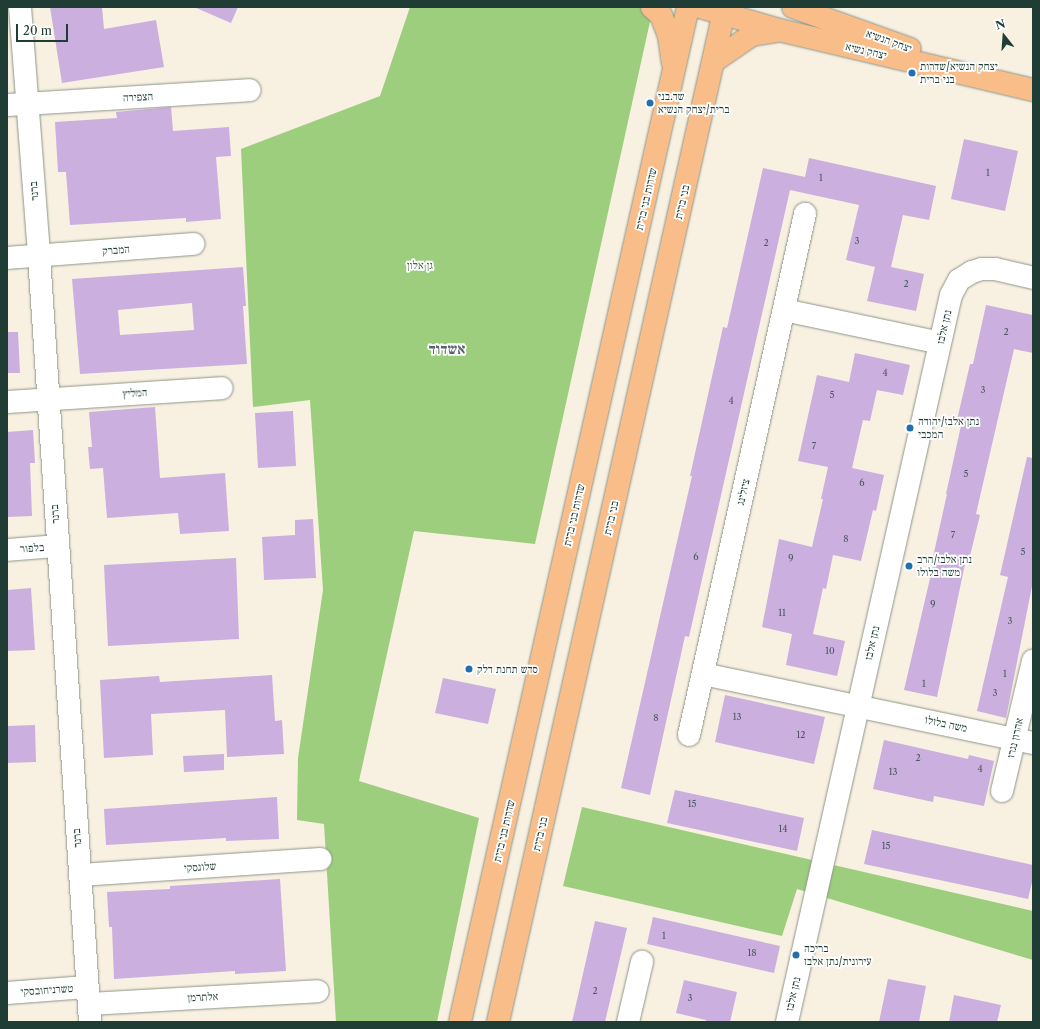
<!DOCTYPE html>
<html>
<head>
<meta charset="utf-8">
<style>
	body { margin:0 }
	#map { position:relative; width:1040px; height:1029px; overflow:hidden; background:#f8f0e1; font-family:"Libre Caslon Text","Frank Ruhl Libre",serif }
	div>[style] { position:absolute }
	[style*='--x'] { left:calc(var(--x)*1px); top:calc(var(--y)*1px); width:calc(var(--w)*1px); rotate:calc(var(--a)*1deg) }
	.green>* { inset:0; background:#9dce7d }
	.building>* { inset:0; background:#cbafde }
	.roads { filter:drop-shadow(0 0 1px #8c968a) drop-shadow(0 0 1px #8c968a) }
	.minor>* { height:22px; margin:-11px; padding:0 11px; transform-origin:11px; border-radius:11px; background:#fff }
	.major>* { height:22px; margin:-11px; padding:0 11px; transform-origin:11px; border-radius:11px; background:#f8bd89 }
	.dots>* { width:11px; height:11px; translate:-50% -50%; box-sizing:border-box; border:2px solid #fff; border-radius:50% }
	span { translate:-50% -50%; white-space:nowrap; text-align:center; line-height:1.15; -webkit-text-stroke:3.5px #fff; paint-order:stroke }
	.number-label { font-size:9px; color:#4a5a5e }
	.number-label span { -webkit-text-stroke-width:0 }
	.street-label { font-size:11px; color:#1f3d34 }
	.poi-label { font-size:11px; color:#1f3d34 }
	.left { translate:0 -50%; text-align:left }
	.park-label { font-size:11px; color:#3e6146 }
	.district-label { font-size:15px; color:#5b6570; font-weight:700 }
	.frame { position:absolute; inset:0; border:8px solid #1f3d34; pointer-events:none }
	.north { position:absolute; left:984px; top:16px; width:40px; height:40px; -webkit-text-stroke:3px #fff; paint-order:stroke; rotate:343deg; font-size:11px; font-weight:700; line-height:16px; text-align:center; color:#1f3d34 }
	.north::after { content:''; display:block; margin:auto; width:14px; height:18px; background:#1f3d34; clip-path:polygon(50% 0,100% 100%,50% 72%,0 100%) }
	.scale { position:absolute; left:16px; top:24px; width:52px; height:18px; box-sizing:border-box; border:2px solid #1f3d34; border-top:0; padding-left:5px; font-size:12px; line-height:14px; white-space:nowrap; color:#1f3d34; -webkit-text-stroke:3px #fff; paint-order:stroke }
</style>
</head>
<body>
<div id="map">
	<div class="green">
		<div style="clip-path:polygon(410px 7px,653px 8px,535px 544px,414px 531px,359px 781px,479px 818px,437px 1022px,336px 1022px,324px 824px,297px 820px,298px 758px,323px 590px,310px 400px,253px 407px,241px 149px,380px 96px)"></div>
		<div style="clip-path:polygon(582px 807px,1033px 911px,1033px 960px,797px 889px,782px 936px,563px 886px)"></div>
	</div>
	<div class="building">
		<div style="clip-path:polygon(50px 7px,102px 7px,104px 29px,156px 20px,164px 67px,62px 83px)"></div>
		<div style="clip-path:polygon(194px 7px,238px 7px,231px 23px)"></div>
		<div style="clip-path:polygon(171px 107px,173px 131px,229px 127px,231px 156px,216px 157px,221px 219px,186px 222px,186px 218px,70px 225px,66px 172px,58px 172px,55px 122px,117px 118px,116px 112px)"></div>
		<div style="clip-path:polygon(964px 139px,1018px 151px,1005px 211px,951px 199px)"></div>
		<div style="clip-path:polygon(809px 158px,936px 186px,929px 220px,903px 215px,891px 267px,924px 274px,916px 311px,867px 301px,875px 267px,846px 260px,859px 205px,790px 190px,689px 637px,685px 636px,650px 795px,621px 788px,692px 476px,690px 476px,723px 327px,727px 328px,763px 168px,805px 177px)"></div>
		<div style="clip-path:polygon(evenodd,243px 267px,246px 306px,243px 306px,247px 364px,80px 374px,72px 279px,243px 267px,192px 303px,194px 330px,120px 335px,118px 310px,192px 303px)"></div>
		<div style="clip-path:polygon(986px 305px,1033px 315px,1033px 353px,1014px 349px,976px 514px,980px 515px,968px 564px,965px 564px,937px 697px,904px 690px,935px 557px,933px 557px,947px 494px,946px 494px,962px 421px,957px 420px,970px 364px,973px 364px)"></div>
		<div style="clip-path:polygon(7px 332px,18px 332px,20px 373px,7px 373px)"></div>
		<div style="clip-path:polygon(855px 353px,910px 365px,903px 395px,877px 390px,870px 421px,863px 420px,852px 468px,884px 475px,876px 511px,873px 510px,861px 561px,833px 555px,826px 589px,823px 588px,813px 634px,845px 641px,837px 676px,786px 665px,792px 634px,762px 627px,779px 539px,812px 547px,823px 499px,821px 499px,828px 467px,798px 461px,817px 375px,849px 382px)"></div>
		<div style="clip-path:polygon(155px 407px,160px 478px,225px 473px,229px 531px,180px 534px,178px 513px,107px 518px,103px 468px,90px 469px,88px 447px,92px 447px,89px 412px)"></div>
		<div style="clip-path:polygon(293px 411px,296px 466px,258px 468px,255px 413px)"></div>
		<div style="clip-path:polygon(33px 430px,35px 463px,30px 463px,32px 516px,7px 517px,7px 432px)"></div>
		<div style="clip-path:polygon(1027px 457px,1033px 458px,1033px 581px,1006px 718px,977px 711px,1008px 577px,1000px 575px)"></div>
		<div style="clip-path:polygon(313px 519px,316px 578px,264px 580px,262px 537px,295px 535px,295px 520px)"></div>
		<div style="clip-path:polygon(236px 558px,239px 639px,108px 646px,104px 565px)"></div>
		<div style="clip-path:polygon(31px 588px,35px 650px,7px 651px,7px 590px)"></div>
		<div style="clip-path:polygon(272px 675px,275px 721px,282px 720px,284px 754px,227px 757px,225px 710px,151px 714px,153px 755px,104px 758px,100px 680px,159px 676px,160px 682px)"></div>
		<div style="clip-path:polygon(443px 678px,496px 689px,488px 724px,435px 713px)"></div>
		<div style="clip-path:polygon(725px 695px,825px 717px,814px 764px,715px 742px)"></div>
		<div style="clip-path:polygon(35px 725px,36px 762px,7px 763px,7px 726px)"></div>
		<div style="clip-path:polygon(884px 740px,968px 759px,969px 755px,994px 761px,984px 806px,934px 796px,933px 802px,873px 789px)"></div>
		<div style="clip-path:polygon(224px 754px,224px 770px,184px 772px,183px 756px)"></div>
		<div style="clip-path:polygon(675px 790px,804px 818px,797px 851px,667px 823px)"></div>
		<div style="clip-path:polygon(277px 797px,279px 839px,226px 841px,226px 838px,106px 845px,104px 809px)"></div>
		<div style="clip-path:polygon(872px 830px,1033px 865px,1033px 878px,1028px 899px,864px 864px)"></div>
		<div style="clip-path:polygon(280px 879px,286px 971px,235px 974px,235px 971px,114px 979px,112px 927px,109px 927px,107px 892px,170px 889px,170px 886px)"></div>
		<div style="clip-path:polygon(653px 917px,780px 946px,774px 973px,647px 944px)"></div>
		<div style="clip-path:polygon(595px 921px,627px 928px,605px 1022px,572px 1022px)"></div>
		<div style="clip-path:polygon(888px 979px,926px 986px,919px 1022px,879px 1022px)"></div>
		<div style="clip-path:polygon(684px 980px,737px 992px,730px 1022px,706px 1022px,706px 1020px,676px 1013px)"></div>
		<div style="clip-path:polygon(954px 995px,1001px 1005px,997px 1022px,949px 1022px)"></div>
	</div>
	<div class="roads">
		<div class="minor">
			<div style="--x:20;--y:7;--w:250;--a:85.6"></div>
			<div style="--x:39;--y:256;--w:768;--a:86.19"></div>
			<div style="--x:7;--y:105;--w:243;--a:-3.5"></div>
			<div style="--x:7;--y:258;--w:187;--a:-4.3"></div>
			<div style="--x:784;--y:310;--w:159;--a:11.9"></div>
			<div style="--x:7;--y:402;--w:215;--a:-3.7"></div>
			<div style="--x:7;--y:550;--w:50;--a:-4.6"></div>
			<div style="--x:703;--y:674;--w:337;--a:11.8"></div>
			<div style="--x:689;--y:735;--w:534;--a:-77.45"></div>
			<div style="--x:1002;--y:791;--w:134;--a:-76.6"></div>
			<div style="--x:80;--y:875;--w:241;--a:-3.8"></div>
			<div style="--x:7;--y:993;--w:80;--a:-4.3"></div>
			<div style="--x:89;--y:1004;--w:229;--a:-3.2"></div>
			<div style="--x:628;--y:1022;--w:62;--a:-76.9"></div>
			<div style="--x:787;--y:1022;--w:745;--a:-77.29"></div>
			<div style="--x:951;--y:295;--w:17;--a:-62"></div>
			<div style="--x:959;--y:280;--w:15;--a:-32"></div>
			<div style="--x:972;--y:272;--w:10;--a:-17"></div>
			<div style="--x:982;--y:269;--w:13;--a:0"></div>
			<div style="--x:995;--y:269;--w:39;--a:13"></div>
		</div>
		<div class="major">
			<div style="--x:652;--y:7;--w:12;--a:42"></div>
			<div style="--x:661;--y:15;--w:22;--a:69"></div>
			<div style="--x:669;--y:36;--w:27;--a:82"></div>
			<div style="--x:700;--y:7;--w:82;--a:16.2"></div>
			<div style="--x:779;--y:30;--w:261;--a:13.3"></div>
			<div style="--x:793;--y:7;--w:124;--a:19.7"></div>
			<div style="--x:714;--y:61;--w:46;--a:-34.4"></div>
			<div style="--x:752;--y:35;--w:24;--a:-9"></div>
			<div style="--x:460;--y:1022;--w:1040;--a:-77.34"></div>
			<div style="--x:498;--y:1022;--w:1040;--a:-77.39"></div>
		</div>
	</div>
	<div class="dots">
		<div style="left:912px;top:73px;background:#1f6fb2"></div>
		<div style="left:650px;top:103px;background:#1f6fb2"></div>
		<div style="left:910px;top:428px;background:#1f6fb2"></div>
		<div style="left:909px;top:566px;background:#1f6fb2"></div>
		<div style="left:469px;top:669px;background:#1f6fb2"></div>
		<div style="left:796px;top:955px;background:#1f6fb2"></div>
	</div>
	<div class="number-label">
		<span style="left:988px;top:173px">1</span>
		<span style="left:821px;top:178px">1</span>
		<span style="left:857px;top:241px">3</span>
		<span style="left:766px;top:243px">2</span>
		<span style="left:906px;top:284px">2</span>
		<span style="left:1006px;top:332px">2</span>
		<span style="left:885px;top:373px">4</span>
		<span style="left:983px;top:390px">3</span>
		<span style="left:832px;top:395px">5</span>
		<span style="left:731px;top:401px">4</span>
		<span style="left:814px;top:446px">7</span>
		<span style="left:966px;top:474px">5</span>
		<span style="left:862px;top:483px">6</span>
		<span style="left:953px;top:535px">7</span>
		<span style="left:846px;top:539px">8</span>
		<span style="left:1023px;top:552px">5</span>
		<span style="left:696px;top:557px">6</span>
		<span style="left:791px;top:558px">9</span>
		<span style="left:933px;top:604px">9</span>
		<span style="left:782px;top:613px">11</span>
		<span style="left:1010px;top:621px">3</span>
		<span style="left:830px;top:651px">10</span>
		<span style="left:1005px;top:674px">1</span>
		<span style="left:924px;top:684px">1</span>
		<span style="left:995px;top:693px">3</span>
		<span style="left:737px;top:717px">13</span>
		<span style="left:656px;top:718px">8</span>
		<span style="left:801px;top:735px">12</span>
		<span style="left:918px;top:758px">2</span>
		<span style="left:980px;top:769px">4</span>
		<span style="left:893px;top:772px">13</span>
		<span style="left:692px;top:804px">15</span>
		<span style="left:783px;top:829px">14</span>
		<span style="left:886px;top:846px">15</span>
		<span style="left:664px;top:936px">1</span>
		<span style="left:752px;top:953px">18</span>
		<span style="left:595px;top:991px">2</span>
		<span style="left:690px;top:998px">3</span>
	</div>
	<div class="street-label">
		<span style="left:889px;top:41px;rotate:20deg">יצחק הנשיא</span>
		<span style="left:866px;top:51px;rotate:13deg">יצחק נשיא</span>
		<span style="left:138px;top:97px;rotate:-3deg">הצפירה</span>
		<span style="left:34px;top:191px;rotate:-95deg">ברנר</span>
		<span style="left:646px;top:199px;rotate:-77deg">שדרות בני ברית</span>
		<span style="left:682px;top:202px;rotate:-77deg">בני ברית</span>
		<span style="left:116px;top:250px;rotate:-4deg">המברק</span>
		<span style="left:944px;top:327px;rotate:-77deg">נתן אלבז</span>
		<span style="left:135px;top:393px;rotate:-4deg">המליץ</span>
		<span style="left:743px;top:492px;rotate:-77deg">ציזלינג</span>
		<span style="left:55px;top:514px;rotate:-94deg">ברנר</span>
		<span style="left:574px;top:515px;rotate:-77deg">שדרות בני ברית</span>
		<span style="left:611px;top:518px;rotate:-77deg">בני ברית</span>
		<span style="left:32px;top:548px;rotate:-4deg">בלפור</span>
		<span style="left:872px;top:643px;rotate:-77deg">נתן אלבז</span>
		<span style="left:946px;top:724px;rotate:12deg">משה בלולו</span>
		<span style="left:1015px;top:738px;rotate:-77deg">אהרון נגרו</span>
		<span style="left:504px;top:831px;rotate:-77deg">שדרות בני ברית</span>
		<span style="left:540px;top:834px;rotate:-77deg">בני ברית</span>
		<span style="left:77px;top:838px;rotate:-94deg">ברנר</span>
		<span style="left:200px;top:867px;rotate:-4deg">שלונסקי</span>
		<span style="left:47px;top:990px;rotate:-4deg">טשרניחובסקי</span>
		<span style="left:793px;top:994px;rotate:-77deg">נתן אלבז</span>
		<span style="left:203px;top:997px;rotate:-3deg">אלתרמן</span>
	</div>
	<div class="poi-label">
		<span class="left" style="left:920px;top:73px">יצחק הנשיא/שדרות<br>בני ברית</span>
		<span class="left" style="left:658px;top:103px">שד.בני<br>ברית/יצחק הנשיא</span>
		<span class="left" style="left:918px;top:428px">נתן אלבז/יהודה<br>המכבי</span>
		<span class="left" style="left:917px;top:566px">נתן אלבז/הרב<br>משה בלולו</span>
		<span class="left" style="left:477px;top:669px">סדש תחנת דלק</span>
		<span class="left" style="left:804px;top:955px">בריכה<br>עירונית/נתן אלבז</span>
	</div>
	<div class="park-label">
		<span style="left:420px;top:265px">גן אלון</span>
	</div>
	<div class="district-label">
		<span style="left:447px;top:349px">אשדוד</span>
	</div>
	<div class="frame"></div>
	<div class="north">N</div>
	<div class="scale">20 m</div>
</div>
</body>
</html>
